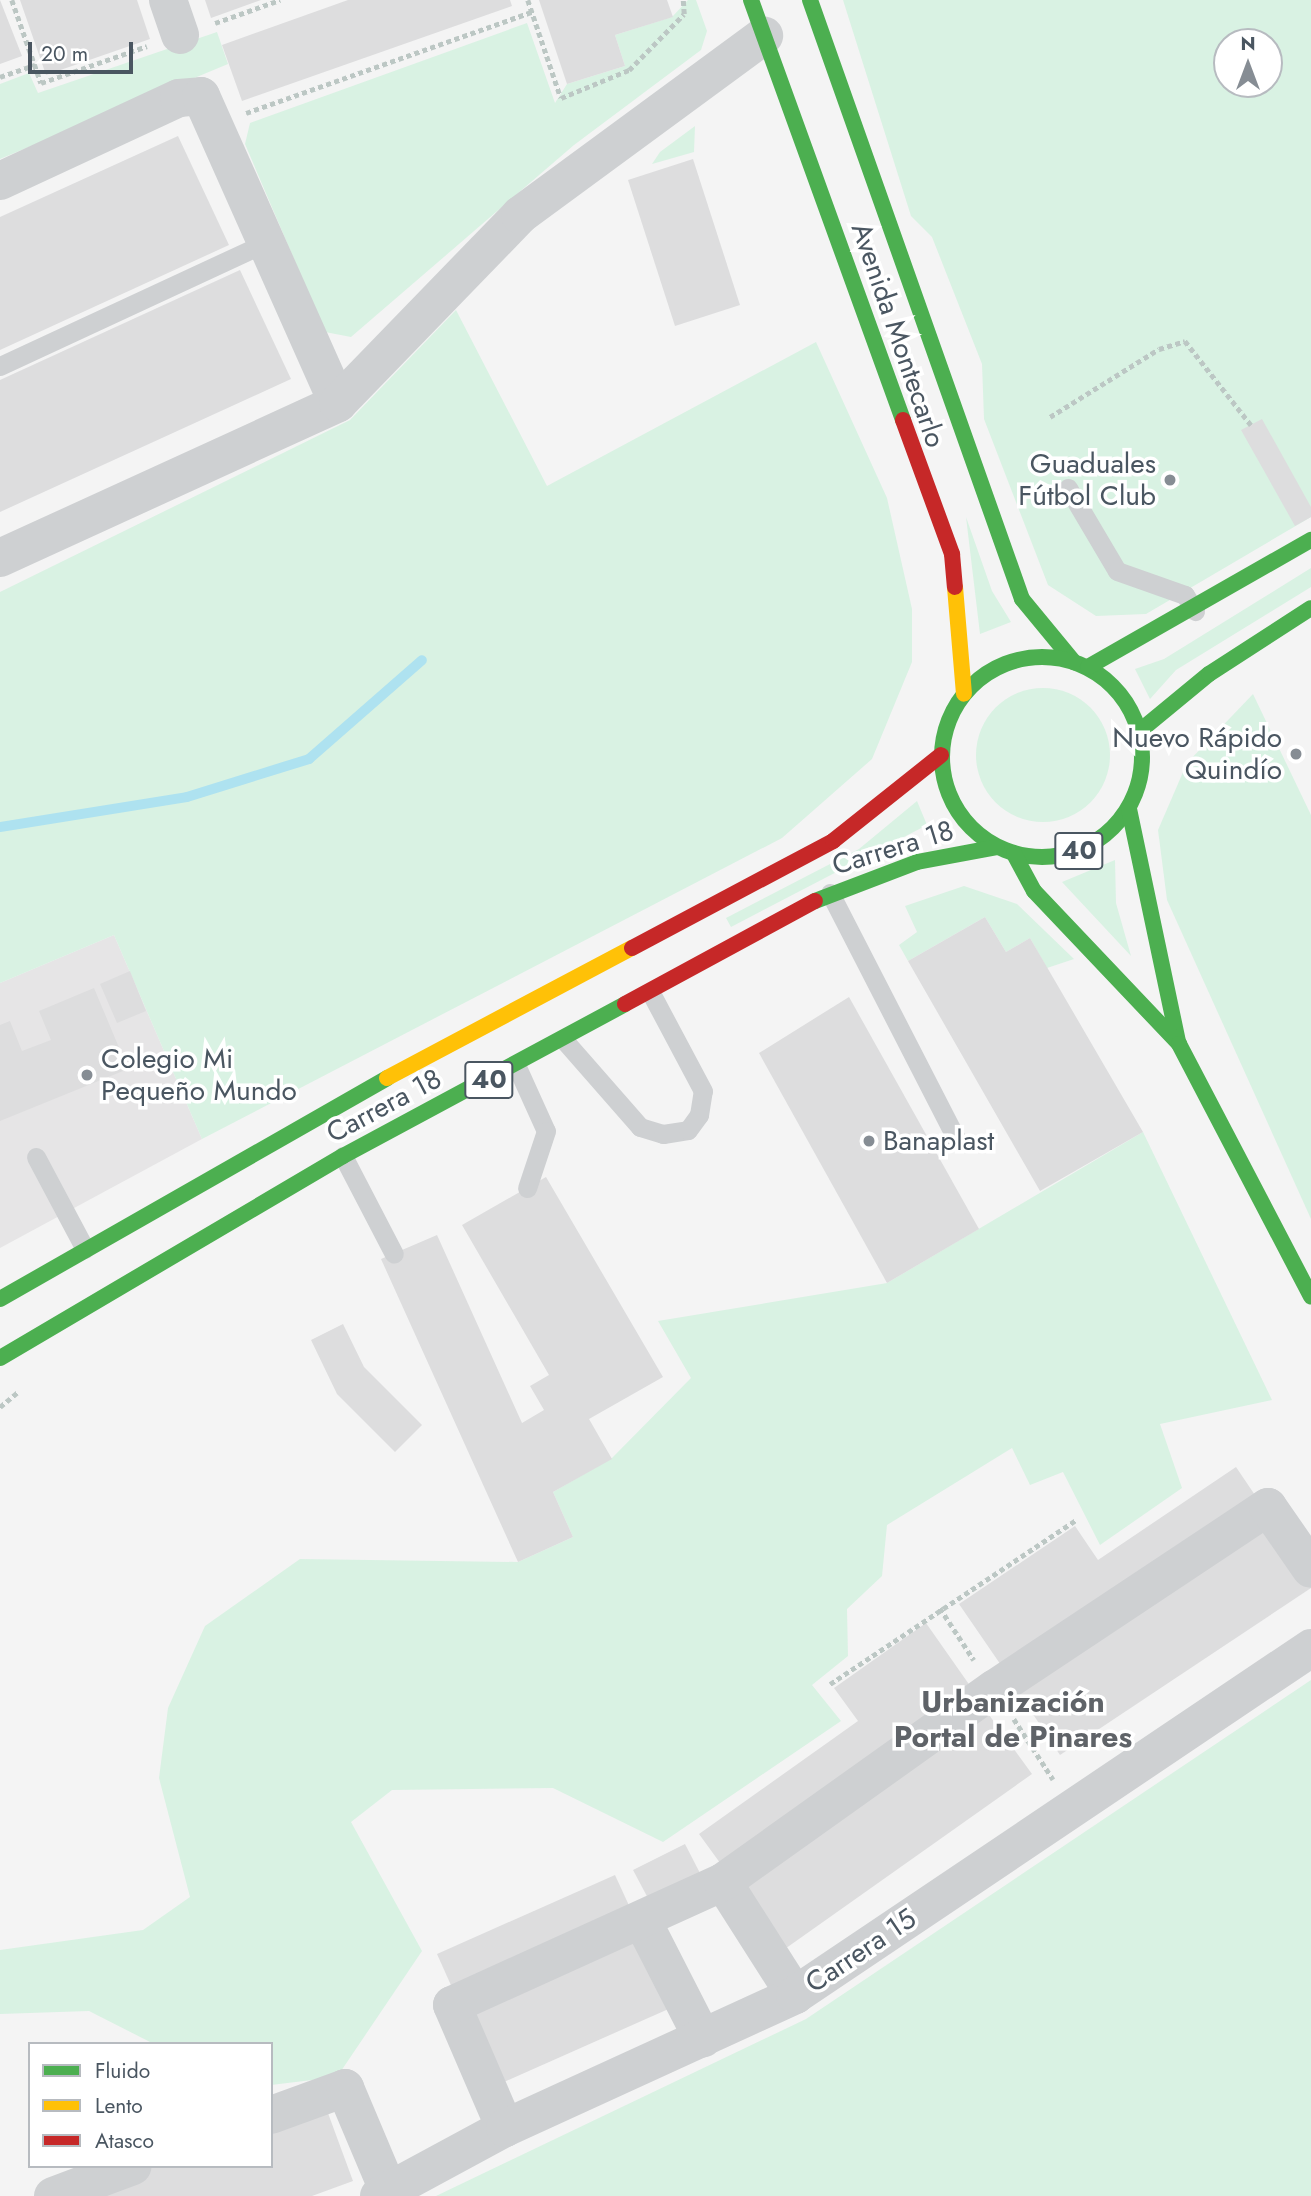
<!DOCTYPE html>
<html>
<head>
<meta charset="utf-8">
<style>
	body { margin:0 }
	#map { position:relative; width:1311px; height:2196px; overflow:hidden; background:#f4f4f4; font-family:Jost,sans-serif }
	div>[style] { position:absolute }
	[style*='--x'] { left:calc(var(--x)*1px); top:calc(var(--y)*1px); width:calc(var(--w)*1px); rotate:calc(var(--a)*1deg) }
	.education>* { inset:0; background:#e6e5e6 }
	.green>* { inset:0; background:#d9f2e3 }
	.round { border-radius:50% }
	.stream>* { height:10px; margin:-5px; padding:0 5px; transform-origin:5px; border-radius:5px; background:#aee2f0 }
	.building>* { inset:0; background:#ddddde }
	.path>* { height:4.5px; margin-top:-2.25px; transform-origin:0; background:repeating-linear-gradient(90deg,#bcc7c4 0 5px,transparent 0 8.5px) }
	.lane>* { height:19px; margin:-9.5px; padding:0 9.5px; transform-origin:9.5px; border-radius:9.5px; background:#ced0d2 }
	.street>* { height:38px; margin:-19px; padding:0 19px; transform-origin:19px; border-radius:19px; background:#ced0d2 }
	.fast>* { height:16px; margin:-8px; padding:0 8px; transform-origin:8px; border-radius:8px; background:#4caf50 }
	.fast>.ring { margin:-8px; padding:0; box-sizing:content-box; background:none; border:16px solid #4caf50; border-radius:50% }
	.slow>* { height:16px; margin:-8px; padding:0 8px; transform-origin:8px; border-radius:8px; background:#ffc107 }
	.jam>* { height:16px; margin:-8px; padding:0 8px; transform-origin:8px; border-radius:8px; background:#c62828 }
	.dots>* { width:19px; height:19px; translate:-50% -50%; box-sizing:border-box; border:4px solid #fff; border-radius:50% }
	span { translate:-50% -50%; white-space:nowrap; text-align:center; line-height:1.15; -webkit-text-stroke:7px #fff; paint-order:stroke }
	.shield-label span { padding:2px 5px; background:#fff; border:2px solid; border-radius:5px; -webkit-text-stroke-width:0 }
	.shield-label { font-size:26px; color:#4a5661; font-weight:700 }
	.street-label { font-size:28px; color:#4a5661 }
	.poi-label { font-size:28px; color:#4a5661 }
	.right { translate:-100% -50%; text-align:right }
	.left { translate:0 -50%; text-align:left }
	.neighbourhood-label { font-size:30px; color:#5f6368; font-weight:700 }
	.legend { position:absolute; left:28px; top:2042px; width:245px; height:126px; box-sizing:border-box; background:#fff; border:2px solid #b7bbc0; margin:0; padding:9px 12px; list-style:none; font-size:21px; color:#4a5661 }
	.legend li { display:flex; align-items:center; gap:14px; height:35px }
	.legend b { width:35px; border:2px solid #b7bbc0 }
	.north { position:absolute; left:1213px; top:28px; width:70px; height:70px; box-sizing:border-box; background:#fff; border:2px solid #b7bbc0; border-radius:50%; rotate:0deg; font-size:19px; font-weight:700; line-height:28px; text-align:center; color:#4a5661 }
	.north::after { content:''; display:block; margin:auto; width:24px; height:32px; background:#868d94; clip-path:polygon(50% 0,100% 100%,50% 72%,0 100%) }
	.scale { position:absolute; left:28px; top:42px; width:105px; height:32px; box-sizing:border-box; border:4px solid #4a5661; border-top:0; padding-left:9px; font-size:21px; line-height:24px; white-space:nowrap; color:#4a5661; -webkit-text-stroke:5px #fff; paint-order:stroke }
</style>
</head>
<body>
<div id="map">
	<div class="education">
		<div style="clip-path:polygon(114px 935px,202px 1139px,0 1248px,0 983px)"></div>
	</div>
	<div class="green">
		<div style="clip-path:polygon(688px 0,696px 0,707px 31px,701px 50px,574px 145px,351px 337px,325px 332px,245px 144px,250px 123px,527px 23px,555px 103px,567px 84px,625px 66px,615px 35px,672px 17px)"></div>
		<div style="clip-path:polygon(evenodd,843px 0,1311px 0,1311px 517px,1146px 614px,1096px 616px,1048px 585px,984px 419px,982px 364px,932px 237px,911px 216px,843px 0,1227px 42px,1269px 42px,1269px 84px,1227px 84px,1227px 42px)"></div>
		<div style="clip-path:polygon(217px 32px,228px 64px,0 159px,0 84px,29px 73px,38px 93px)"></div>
		<div style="clip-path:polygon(695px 126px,694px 152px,652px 164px,660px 152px)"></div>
		<div style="clip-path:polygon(456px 310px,547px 486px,816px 342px,887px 498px,912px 609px,912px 662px,872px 759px,782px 838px,202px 1139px,114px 935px,0 983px,0 592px,350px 420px)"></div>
		<div style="clip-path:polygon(966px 517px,992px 591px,1011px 622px,980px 634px)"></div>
		<div style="clip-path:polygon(1311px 568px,1311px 587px,1176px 670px,1150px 699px,1135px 669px,1164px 659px)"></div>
		<div class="round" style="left:976px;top:688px;width:134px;height:134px"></div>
		<div style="clip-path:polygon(1253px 694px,1311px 815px,1311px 1219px,1167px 900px,1158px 830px,1187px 763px)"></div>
		<div style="clip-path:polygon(917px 801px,927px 825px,731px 927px,726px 918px,859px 849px)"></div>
		<div style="clip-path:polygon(1115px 860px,1116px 903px,1131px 956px,1062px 882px)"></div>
		<div style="clip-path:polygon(964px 886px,1017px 904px,1074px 959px,1047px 968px,1030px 938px,1006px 952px,985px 917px,908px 961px,899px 945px,917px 932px,905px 906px)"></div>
		<div style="clip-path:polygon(1143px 1132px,1272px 1400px,1160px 1424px,1182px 1488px,1100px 1545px,1063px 1472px,1030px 1485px,1012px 1448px,887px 1525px,882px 1576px,847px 1609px,848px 1656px,812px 1685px,841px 1721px,663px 1842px,553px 1788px,392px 1790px,351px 1822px,422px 1951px,337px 2077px,271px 2085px,271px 2044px,154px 2044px,89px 2011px,0 2014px,0 1950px,143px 1930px,190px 1897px,159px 1778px,168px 1708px,205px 1626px,300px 1559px,518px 1562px,573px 1537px,553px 1492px,612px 1458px,691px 1378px,658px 1321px,887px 1283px)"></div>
		<div style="clip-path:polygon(1311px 1680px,1311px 2196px,436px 2196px,806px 2019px)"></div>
	</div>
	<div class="stream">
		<div style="--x:0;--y:827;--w:189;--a:-9.1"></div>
		<div style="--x:187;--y:797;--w:128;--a:-17.3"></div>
		<div style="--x:309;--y:759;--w:150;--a:-41.2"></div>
	</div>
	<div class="building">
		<div style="clip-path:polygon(0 0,22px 56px,0 64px)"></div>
		<div style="clip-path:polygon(20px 0,137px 0,150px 39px,46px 75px)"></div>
		<div style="clip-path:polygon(205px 0,261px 0,211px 18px)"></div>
		<div style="clip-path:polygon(348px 0,510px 0,512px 6px,242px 101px,222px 45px)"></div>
		<div style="clip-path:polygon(539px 0,667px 0,673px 17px,615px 35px,625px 66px,567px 84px)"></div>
		<div style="clip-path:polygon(178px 136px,229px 245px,0 350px,0 217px)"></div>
		<div style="clip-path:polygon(693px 159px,740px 305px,675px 326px,628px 180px)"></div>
		<div style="clip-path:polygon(240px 270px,291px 379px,0 512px,0 380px)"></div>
		<div style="clip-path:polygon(1262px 419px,1311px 507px,1311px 517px,1295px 526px,1241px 430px)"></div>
		<div style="clip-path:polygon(985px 917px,1006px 952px,1030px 938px,1143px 1132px,1040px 1191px,908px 961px)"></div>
		<div style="clip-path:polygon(130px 971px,146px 1011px,117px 1023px,100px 984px)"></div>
		<div style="clip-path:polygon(94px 988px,128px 1069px,0 1121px,0 1025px,10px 1021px,22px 1051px,51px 1040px,39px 1011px)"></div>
		<div style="clip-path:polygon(849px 997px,979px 1229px,887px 1283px,759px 1053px)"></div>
		<div style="clip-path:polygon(546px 1177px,663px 1377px,589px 1419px,612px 1459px,553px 1492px,573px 1537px,518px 1562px,381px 1259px,437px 1235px,522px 1423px,544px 1410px,530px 1386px,549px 1375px,462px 1225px)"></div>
		<div style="clip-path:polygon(343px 1324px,364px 1367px,422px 1425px,395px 1452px,337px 1394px,311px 1340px)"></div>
		<div style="clip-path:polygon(1236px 1467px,1259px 1501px,1005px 1671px,959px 1604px,1075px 1526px,1098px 1560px)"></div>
		<div style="clip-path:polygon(1269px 1517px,1311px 1588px,1060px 1755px,1015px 1687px)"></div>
		<div style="clip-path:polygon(926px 1623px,973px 1690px,723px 1867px,699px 1834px,858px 1721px,834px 1688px)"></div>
		<div style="clip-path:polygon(984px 1708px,1032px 1774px,782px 1951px,735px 1885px)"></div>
		<div style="clip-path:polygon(685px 1844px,702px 1877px,650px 1902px,633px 1870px)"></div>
		<div style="clip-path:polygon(615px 1875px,632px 1912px,454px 1992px,437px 1954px)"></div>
		<div style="clip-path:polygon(640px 1932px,673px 2007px,495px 2086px,461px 2011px)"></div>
		<div style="clip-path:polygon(325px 2105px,353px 2181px,312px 2196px,71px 2196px,153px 2166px,271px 2166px,271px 2124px)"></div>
	</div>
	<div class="path">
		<div style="--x:12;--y:0;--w:88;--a:70.7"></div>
		<div style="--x:41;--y:83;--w:112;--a:-19.2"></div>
		<div style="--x:528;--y:0;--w:103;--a:71.4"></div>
		<div style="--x:561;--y:98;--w:74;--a:-22.4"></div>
		<div style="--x:629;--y:70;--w:78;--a:-45.5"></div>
		<div style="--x:684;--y:14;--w:14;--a:-94"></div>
		<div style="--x:215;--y:23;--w:69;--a:-19.5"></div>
		<div style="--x:0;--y:77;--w:37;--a:-19"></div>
		<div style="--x:246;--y:113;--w:303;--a:-19.5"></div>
		<div style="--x:1050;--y:417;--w:128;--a:-32"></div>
		<div style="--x:1159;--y:349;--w:27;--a:-17"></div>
		<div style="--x:1185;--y:341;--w:107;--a:51.8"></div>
		<div style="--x:0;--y:1407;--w:23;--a:-40"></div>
		<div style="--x:940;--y:1608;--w:62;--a:56.8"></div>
		<div style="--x:830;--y:1684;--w:296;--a:-33.7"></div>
		<div style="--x:1014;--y:1719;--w:72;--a:57"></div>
	</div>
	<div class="lane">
		<div style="--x:0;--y:366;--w:292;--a:-24.9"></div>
		<div style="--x:1068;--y:488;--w:96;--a:59.4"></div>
		<div style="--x:1117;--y:571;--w:72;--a:19.4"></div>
		<div style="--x:1185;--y:595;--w:19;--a:58"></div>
		<div style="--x:830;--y:893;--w:280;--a:62.8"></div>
		<div style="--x:563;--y:1039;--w:117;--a:48.8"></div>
		<div style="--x:640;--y:1127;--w:24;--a:17"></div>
		<div style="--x:663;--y:1134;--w:25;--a:-9"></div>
		<div style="--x:688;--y:1130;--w:19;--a:-54"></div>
		<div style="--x:699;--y:1115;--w:24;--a:-81"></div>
		<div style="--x:703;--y:1091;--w:111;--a:-118"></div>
		<div style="--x:516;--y:1065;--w:72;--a:65.6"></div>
		<div style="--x:546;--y:1131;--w:60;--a:108.4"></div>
		<div style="--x:343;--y:1156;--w:110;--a:62.5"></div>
		<div style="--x:36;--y:1157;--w:104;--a:62"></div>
	</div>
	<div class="street">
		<div style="--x:168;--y:0;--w:37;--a:71"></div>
		<div style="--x:0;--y:181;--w:197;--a:-24.9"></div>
		<div style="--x:179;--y:98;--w:22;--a:-5"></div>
		<div style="--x:201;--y:96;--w:336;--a:66"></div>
		<div style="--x:0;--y:558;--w:372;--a:-24.6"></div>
		<div style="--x:338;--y:403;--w:262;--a:-45.9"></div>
		<div style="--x:520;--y:215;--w:303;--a:-36.3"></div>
		<div style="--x:723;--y:1882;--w:134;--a:57.5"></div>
		<div style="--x:643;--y:1922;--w:131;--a:62.9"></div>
		<div style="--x:271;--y:2115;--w:79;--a:-20"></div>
		<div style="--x:345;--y:2088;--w:113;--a:67.1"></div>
		<div style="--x:505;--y:2128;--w:134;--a:-113.3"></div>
		<div style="--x:452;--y:2005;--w:298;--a:-24.4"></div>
		<div style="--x:723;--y:1882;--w:333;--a:-35.5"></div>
		<div style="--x:994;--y:1689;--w:329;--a:-33.6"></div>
		<div style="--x:1268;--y:1507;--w:75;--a:55.3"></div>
		<div style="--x:53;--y:2196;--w:85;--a:-20.6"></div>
		<div style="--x:379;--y:2196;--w:143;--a:-28.4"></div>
		<div style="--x:505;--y:2128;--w:319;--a:-24.6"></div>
		<div style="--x:795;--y:1995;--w:622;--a:-33.92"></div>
	</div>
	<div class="fast">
		<div style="--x:751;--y:0;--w:447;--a:70.1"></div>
		<div style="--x:810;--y:0;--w:635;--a:70.51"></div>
		<div style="--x:1022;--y:599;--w:82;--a:50.5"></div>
		<div class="ring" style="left:942px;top:657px;width:184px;height:184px"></div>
		<div style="--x:1088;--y:667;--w:257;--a:-29.7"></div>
		<div style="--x:1141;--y:730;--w:88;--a:-39.5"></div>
		<div style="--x:1209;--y:674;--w:121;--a:-32.9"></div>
		<div style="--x:1129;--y:809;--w:238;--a:78.1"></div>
		<div style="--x:1014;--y:854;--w:42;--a:61.6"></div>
		<div style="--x:1034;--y:891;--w:211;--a:46.5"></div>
		<div style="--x:1179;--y:1044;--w:285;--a:62.4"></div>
		<div style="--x:815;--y:901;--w:109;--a:-20.9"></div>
		<div style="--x:917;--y:862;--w:81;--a:-10.6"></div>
		<div style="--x:0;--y:1299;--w:446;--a:-29.7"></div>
		<div style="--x:0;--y:1358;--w:398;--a:-30.5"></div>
		<div style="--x:343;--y:1156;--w:320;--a:-28.3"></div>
	</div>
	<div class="slow">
		<div style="--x:955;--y:587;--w:107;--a:85.2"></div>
		<div style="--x:387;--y:1078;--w:277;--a:-28"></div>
	</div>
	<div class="jam">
		<div style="--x:903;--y:420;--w:143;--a:69.9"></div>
		<div style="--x:952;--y:554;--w:33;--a:85"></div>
		<div style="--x:632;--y:948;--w:228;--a:-28"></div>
		<div style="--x:833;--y:841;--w:138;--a:-38.5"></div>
		<div style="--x:625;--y:1004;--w:216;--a:-28.5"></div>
	</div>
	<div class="dots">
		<div style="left:1170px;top:480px;background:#868d94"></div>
		<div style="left:1296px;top:754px;background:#868d94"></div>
		<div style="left:87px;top:1075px;background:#868d94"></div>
		<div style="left:869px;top:1141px;background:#868d94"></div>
	</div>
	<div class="shield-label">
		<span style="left:1079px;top:851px">40</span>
		<span style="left:489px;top:1080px">40</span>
	</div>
	<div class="street-label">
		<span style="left:898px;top:335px;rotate:71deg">Avenida Montecarlo</span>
		<span style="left:893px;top:848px;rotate:-17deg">Carrera 18</span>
		<span style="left:384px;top:1106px;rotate:-28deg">Carrera 18</span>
		<span style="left:861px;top:1951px;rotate:-34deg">Carrera 15</span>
	</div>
	<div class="poi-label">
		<span class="right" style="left:1156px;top:480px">Guaduales<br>Fútbol Club</span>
		<span class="right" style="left:1282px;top:754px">Nuevo Rápido<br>Quindío</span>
		<span class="left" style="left:101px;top:1075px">Colegio Mi<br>Pequeño Mundo</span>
		<span class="left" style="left:883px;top:1141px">Banaplast</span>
	</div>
	<div class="neighbourhood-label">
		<span style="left:1013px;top:1719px">Urbanización<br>Portal de Pinares</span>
	</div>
	<ul class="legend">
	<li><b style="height:9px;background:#4caf50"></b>Fluido</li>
	<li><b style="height:9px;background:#ffc107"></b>Lento</li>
	<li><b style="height:9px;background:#c62828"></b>Atasco</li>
	</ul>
	<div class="north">N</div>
	<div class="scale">20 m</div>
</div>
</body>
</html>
